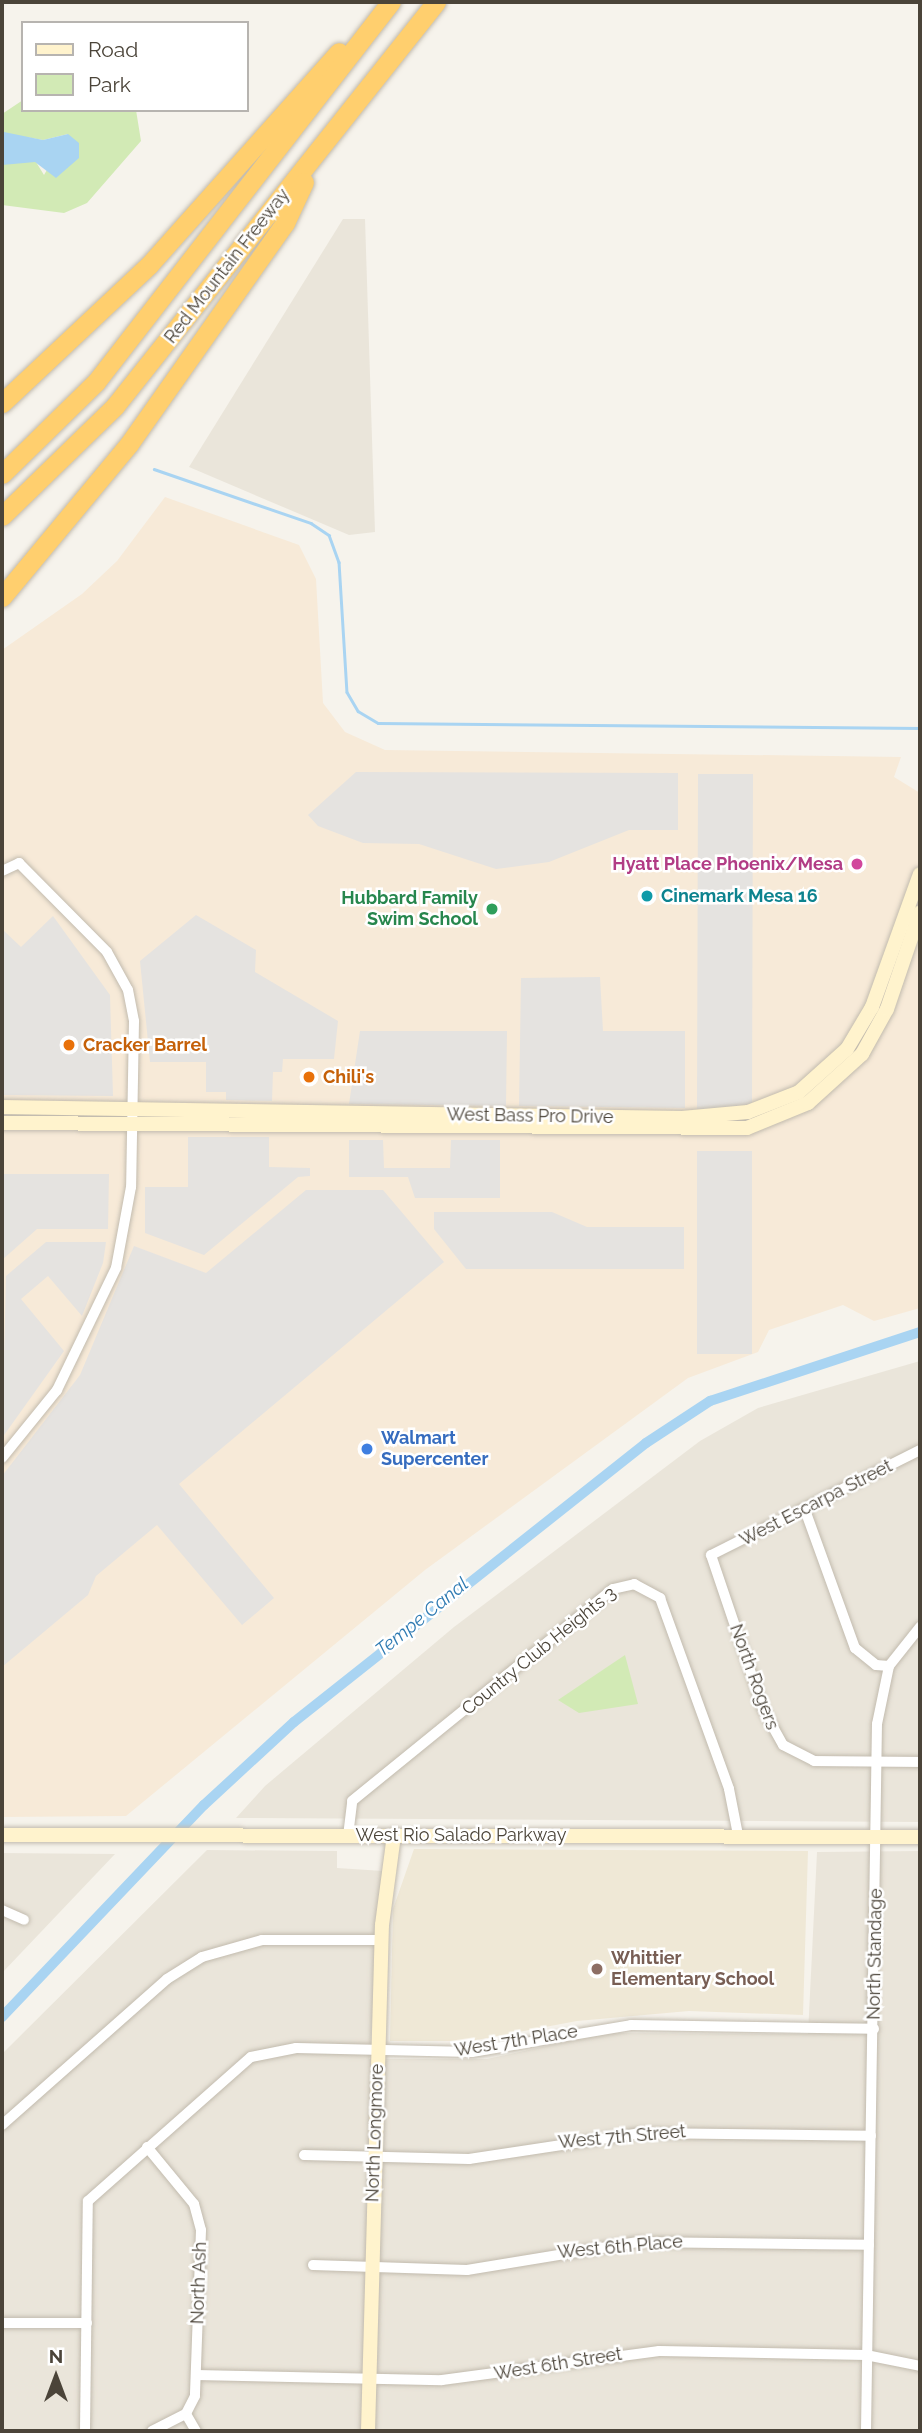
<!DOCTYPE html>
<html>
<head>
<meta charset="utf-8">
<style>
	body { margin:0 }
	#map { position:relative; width:922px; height:2433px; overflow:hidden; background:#f6f3ec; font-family:Raleway,sans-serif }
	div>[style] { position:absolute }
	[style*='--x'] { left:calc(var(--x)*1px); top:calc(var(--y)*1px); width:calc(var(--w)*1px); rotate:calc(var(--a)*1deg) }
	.residential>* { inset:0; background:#eae5da }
	.commercial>* { inset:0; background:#f7ead8 }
	.education>* { inset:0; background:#efe8d6 }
	.green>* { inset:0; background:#d2eab5 }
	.parking>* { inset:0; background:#e5e3e0 }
	.water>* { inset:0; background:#a9d4f2 }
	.stream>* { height:2.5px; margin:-1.25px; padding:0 1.25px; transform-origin:1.25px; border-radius:1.25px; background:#a9d4f2 }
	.canal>* { height:10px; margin:-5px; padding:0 5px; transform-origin:5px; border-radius:5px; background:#a9d4f2 }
	.roads { filter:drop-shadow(0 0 2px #c2bbae) drop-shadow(0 0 2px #c2bbae) }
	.street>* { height:10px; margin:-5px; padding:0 5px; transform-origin:5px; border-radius:5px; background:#fff }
	.secondary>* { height:14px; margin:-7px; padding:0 7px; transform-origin:7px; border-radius:7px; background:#fff3cd }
	.highway>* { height:19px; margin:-9.5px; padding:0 9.5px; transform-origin:9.5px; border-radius:9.5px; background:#ffcf6e }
	.dots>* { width:19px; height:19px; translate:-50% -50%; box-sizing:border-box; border:4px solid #fff; border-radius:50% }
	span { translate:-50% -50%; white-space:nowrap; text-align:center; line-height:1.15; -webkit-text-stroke:5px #fff; paint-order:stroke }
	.street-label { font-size:18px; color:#4b4439 }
	.hotel-label { font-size:18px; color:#b23c85; font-weight:700 }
	.right { translate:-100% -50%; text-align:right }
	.culture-label { font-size:18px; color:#0d838f; font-weight:700 }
	.left { translate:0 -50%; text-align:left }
	.leisure-label { font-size:18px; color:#27864d; font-weight:700 }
	.food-label { font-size:18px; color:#c56008; font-weight:700 }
	.shop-label { font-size:18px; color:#366cbe; font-weight:700 }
	.education-label { font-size:18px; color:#785e54; font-weight:700 }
	.water-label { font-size:19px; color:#2e7ab2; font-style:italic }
	.frame { position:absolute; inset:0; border:4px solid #4b4439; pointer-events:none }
	.legend { position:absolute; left:21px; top:21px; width:228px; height:91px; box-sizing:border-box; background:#fff; border:2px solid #b7b4b0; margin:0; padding:9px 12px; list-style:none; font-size:21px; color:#4b4439 }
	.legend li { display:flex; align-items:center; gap:14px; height:35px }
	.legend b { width:35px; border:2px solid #b7b4b0 }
	.north { position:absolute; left:21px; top:2342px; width:70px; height:70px; -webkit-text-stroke:5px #fff; paint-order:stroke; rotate:0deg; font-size:19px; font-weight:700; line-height:28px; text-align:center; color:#4b4439 }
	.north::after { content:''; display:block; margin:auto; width:24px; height:32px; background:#4b4439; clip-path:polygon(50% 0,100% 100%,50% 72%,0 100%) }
</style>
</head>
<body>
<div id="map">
	<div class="residential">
		<div style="clip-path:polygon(343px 219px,365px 219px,375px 532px,349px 535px,189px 467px)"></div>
		<div style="clip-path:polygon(920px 1361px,920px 1822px,236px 1818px,265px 1786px,454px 1627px,700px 1441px,758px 1408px)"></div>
		<div style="clip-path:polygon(207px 1850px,337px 1851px,337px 1868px,383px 1871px,369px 2059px,487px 2059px,606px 2033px,808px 2034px,817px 1852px,920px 1851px,918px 2431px,2px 2431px,2px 2054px)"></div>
		<div style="clip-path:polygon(2px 1853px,115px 1854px,2px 1973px)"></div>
	</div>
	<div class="commercial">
		<div style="clip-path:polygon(165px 497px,299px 545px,316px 579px,323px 703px,345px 732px,385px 750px,901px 757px,894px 777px,920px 793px,920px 1308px,874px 1321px,843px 1305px,769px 1330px,758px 1352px,688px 1378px,425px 1570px,126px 1816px,2px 1817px,2px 650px,82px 594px,117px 561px)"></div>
	</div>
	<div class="education">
		<div style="clip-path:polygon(414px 1849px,808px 1851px,803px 2015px,689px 2011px,577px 2021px,471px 2041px,390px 2041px,393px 1909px)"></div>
	</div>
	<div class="green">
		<div style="clip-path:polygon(23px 100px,23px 110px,136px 110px,141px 141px,87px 203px,64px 213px,2px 205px,4px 162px,36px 162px,44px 175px,68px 134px,43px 140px,2px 133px,2px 114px)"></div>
		<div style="clip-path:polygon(625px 1655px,638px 1704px,579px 1713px,558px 1700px)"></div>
	</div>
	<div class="parking">
		<div style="clip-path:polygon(356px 772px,678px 773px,678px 830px,629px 830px,549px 862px,496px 869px,419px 844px,363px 843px,318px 826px,308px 815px)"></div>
		<div style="clip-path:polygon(698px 774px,753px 774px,752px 1104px,718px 1109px,697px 1109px)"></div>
		<div style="clip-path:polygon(196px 915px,256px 950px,255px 972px,338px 1021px,334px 1059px,283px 1059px,282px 1072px,273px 1072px,272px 1101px,226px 1100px,226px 1092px,206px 1092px,206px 1062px,150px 1062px,140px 961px)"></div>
		<div style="clip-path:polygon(53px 916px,110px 995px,113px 1096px,2px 1095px,2px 929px,21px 947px)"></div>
		<div style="clip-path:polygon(600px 977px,603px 1031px,685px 1031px,685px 1108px,519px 1106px,521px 978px)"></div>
		<div style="clip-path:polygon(360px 1031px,507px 1031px,506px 1106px,349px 1104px)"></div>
		<div style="clip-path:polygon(188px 1137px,269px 1137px,269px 1167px,310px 1168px,310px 1176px,298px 1177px,204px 1255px,145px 1233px,145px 1187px,188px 1187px)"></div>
		<div style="clip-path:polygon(349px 1140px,383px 1140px,384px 1168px,450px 1168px,451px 1140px,500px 1140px,500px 1198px,415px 1198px,408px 1177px,349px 1177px)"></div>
		<div style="clip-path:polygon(697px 1151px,752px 1151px,752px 1354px,697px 1354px)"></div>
		<div style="clip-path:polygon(2px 1174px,109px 1174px,108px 1229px,37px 1229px,2px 1260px)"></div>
		<div style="clip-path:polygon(306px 1190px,383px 1190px,444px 1262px,179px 1484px,274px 1598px,242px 1625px,157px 1525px,96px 1576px,88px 1595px,2px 1667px,2px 1476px,80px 1375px,134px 1246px,206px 1273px)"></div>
		<div style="clip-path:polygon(434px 1212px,552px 1212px,587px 1227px,684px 1227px,684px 1269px,466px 1269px,434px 1229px)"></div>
		<div style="clip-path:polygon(46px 1242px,106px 1242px,103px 1263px,82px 1316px,48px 1276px,21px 1299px,64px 1351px,2px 1438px,6px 1276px)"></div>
	</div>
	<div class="water">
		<div style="clip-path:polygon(4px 132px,43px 140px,68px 134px,79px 143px,79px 158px,56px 178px,35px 162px,2px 165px)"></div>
	</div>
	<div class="stream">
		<div style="--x:154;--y:469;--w:166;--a:19"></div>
		<div style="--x:311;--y:523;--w:22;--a:34"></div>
		<div style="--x:329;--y:535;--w:29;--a:70"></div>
		<div style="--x:339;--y:562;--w:130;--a:86.5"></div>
		<div style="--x:347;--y:692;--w:22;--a:60"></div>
		<div style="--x:358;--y:711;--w:23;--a:31"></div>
		<div style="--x:378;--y:723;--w:542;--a:0.53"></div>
	</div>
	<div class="canal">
		<div style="--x:2;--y:2017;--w:293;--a:-46.4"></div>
		<div style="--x:204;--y:1805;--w:122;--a:-42.7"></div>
		<div style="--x:294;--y:1722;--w:449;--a:-38.4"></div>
		<div style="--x:646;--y:1443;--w:77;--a:-33.3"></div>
		<div style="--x:710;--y:1401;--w:221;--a:-18.2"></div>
	</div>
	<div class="roads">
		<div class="street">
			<div style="--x:2;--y:871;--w:19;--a:-25"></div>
			<div style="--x:19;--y:863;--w:125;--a:45.3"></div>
			<div style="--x:107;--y:952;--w:43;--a:61.1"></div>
			<div style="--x:128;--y:990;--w:32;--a:79"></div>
			<div style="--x:134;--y:1021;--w:166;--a:91"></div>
			<div style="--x:131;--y:1187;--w:82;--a:100.5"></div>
			<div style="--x:116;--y:1268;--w:136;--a:115.8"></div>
			<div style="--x:57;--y:1390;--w:87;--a:129"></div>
			<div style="--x:920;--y:1450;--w:234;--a:153.3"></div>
			<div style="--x:711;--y:1555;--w:163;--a:71.3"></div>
			<div style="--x:763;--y:1709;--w:41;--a:60.9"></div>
			<div style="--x:783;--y:1745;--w:35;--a:27"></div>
			<div style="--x:814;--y:1761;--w:106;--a:0.5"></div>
			<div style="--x:805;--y:1510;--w:147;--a:70.1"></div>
			<div style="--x:855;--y:1648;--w:27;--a:39"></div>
			<div style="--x:876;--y:1665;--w:13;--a:4"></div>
			<div style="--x:348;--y:1836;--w:35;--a:-83"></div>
			<div style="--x:352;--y:1801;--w:336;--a:-39.1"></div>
			<div style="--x:613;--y:1589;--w:22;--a:-13"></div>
			<div style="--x:634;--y:1584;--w:30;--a:28"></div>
			<div style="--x:660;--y:1598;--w:203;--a:70.1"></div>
			<div style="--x:729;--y:1789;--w:47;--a:78.9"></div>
			<div style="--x:2;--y:1910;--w:24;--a:24"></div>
			<div style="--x:2;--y:2125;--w:220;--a:-41.5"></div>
			<div style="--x:167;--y:1979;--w:41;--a:-32.2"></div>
			<div style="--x:202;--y:1957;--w:62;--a:-15.8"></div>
			<div style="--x:262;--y:1940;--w:119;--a:0"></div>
			<div style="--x:147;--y:2147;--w:74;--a:50.5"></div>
			<div style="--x:194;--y:2204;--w:27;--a:75"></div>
			<div style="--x:201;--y:2230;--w:166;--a:92.1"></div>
			<div style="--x:195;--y:2396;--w:20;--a:117"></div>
			<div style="--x:186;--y:2414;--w:20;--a:60"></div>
			<div style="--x:304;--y:2155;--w:165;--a:1.4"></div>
			<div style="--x:469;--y:2159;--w:174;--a:-8.6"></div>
			<div style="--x:641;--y:2133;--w:230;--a:0.7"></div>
			<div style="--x:313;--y:2265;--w:154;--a:1.9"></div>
			<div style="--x:467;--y:2270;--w:173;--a:-9.3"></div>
			<div style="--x:638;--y:2242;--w:231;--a:0.7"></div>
			<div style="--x:2;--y:2323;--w:85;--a:0"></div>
			<div style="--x:196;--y:2375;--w:246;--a:1.2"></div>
			<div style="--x:442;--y:2380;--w:219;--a:-7.6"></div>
			<div style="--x:659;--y:2351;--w:207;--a:1.1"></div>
			<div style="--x:866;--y:2355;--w:55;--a:11.5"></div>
			<div style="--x:85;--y:2431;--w:230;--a:-89.3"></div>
			<div style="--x:88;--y:2201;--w:217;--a:-41.5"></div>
			<div style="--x:251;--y:2057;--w:46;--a:-11.3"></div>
			<div style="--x:296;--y:2048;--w:176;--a:1.3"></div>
			<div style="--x:472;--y:2052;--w:161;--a:-9.6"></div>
			<div style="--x:631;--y:2025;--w:243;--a:0.9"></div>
			<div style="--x:152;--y:2431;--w:38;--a:-27"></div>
			<div style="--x:866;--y:2431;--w:707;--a:-89.11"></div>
			<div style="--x:877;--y:1724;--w:59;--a:-78.3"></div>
			<div style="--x:889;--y:1666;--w:50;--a:-51.5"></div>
		</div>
		<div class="secondary">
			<div style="--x:2;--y:1107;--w:680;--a:0.93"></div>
			<div style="--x:682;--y:1118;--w:66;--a:-5.2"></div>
			<div style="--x:748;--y:1112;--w:55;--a:-21.4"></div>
			<div style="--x:799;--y:1092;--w:64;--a:-41.9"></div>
			<div style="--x:847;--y:1049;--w:49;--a:-59.2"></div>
			<div style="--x:872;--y:1007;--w:141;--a:-70.2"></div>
			<div style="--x:2;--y:1123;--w:745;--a:0.38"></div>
			<div style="--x:747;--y:1128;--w:66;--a:-22.3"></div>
			<div style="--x:808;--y:1103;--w:73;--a:-42.2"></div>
			<div style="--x:862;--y:1054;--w:51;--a:-60.9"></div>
			<div style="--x:887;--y:1009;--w:102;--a:-71.2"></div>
			<div style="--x:2;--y:1835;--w:918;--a:0.12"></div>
			<div style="--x:368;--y:2431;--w:506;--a:-88.42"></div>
			<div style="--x:382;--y:1925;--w:91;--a:-82.4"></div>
		</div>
		<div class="highway">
			<div style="--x:2;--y:403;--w:202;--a:-43.2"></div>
			<div style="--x:149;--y:265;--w:285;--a:-48.3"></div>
			<div style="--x:2;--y:474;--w:132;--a:-44.4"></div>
			<div style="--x:96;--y:382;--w:481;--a:-52.2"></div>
			<div style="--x:2;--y:516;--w:158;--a:-44.2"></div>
			<div style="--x:115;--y:406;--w:516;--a:-51.53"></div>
			<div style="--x:2;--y:597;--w:199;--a:-50.3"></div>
			<div style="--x:129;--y:444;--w:271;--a:-54.8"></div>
			<div style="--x:285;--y:223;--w:45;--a:-65.1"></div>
		</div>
	</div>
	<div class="dots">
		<div style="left:857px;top:864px;background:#d1479c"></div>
		<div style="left:647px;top:896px;background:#0f9aa8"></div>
		<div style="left:492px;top:909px;background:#2e9e5b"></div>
		<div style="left:69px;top:1045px;background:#e8710a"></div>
		<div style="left:309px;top:1077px;background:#e8710a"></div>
		<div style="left:367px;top:1449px;background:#3f7fe0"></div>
		<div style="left:597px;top:1969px;background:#8d6e63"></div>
	</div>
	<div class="street-label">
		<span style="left:227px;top:266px;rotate:-52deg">Red Mountain Freeway</span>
		<span style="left:530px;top:1116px;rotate:1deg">West Bass Pro Drive</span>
		<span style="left:816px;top:1503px;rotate:-27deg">West Escarpa Street</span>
		<span style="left:539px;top:1651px;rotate:-39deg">Country Club Heights 3</span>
		<span style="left:754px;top:1677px;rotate:70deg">North Rogers</span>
		<span style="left:461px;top:1835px">West Rio Salado Parkway</span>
		<span style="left:875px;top:1954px;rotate:-89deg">North Standage</span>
		<span style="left:516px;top:2041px;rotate:-9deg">West 7th Place</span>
		<span style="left:375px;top:2133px;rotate:-88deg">North Longmore</span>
		<span style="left:622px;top:2137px;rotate:-5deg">West 7th Street</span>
		<span style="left:620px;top:2247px;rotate:-5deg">West 6th Place</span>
		<span style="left:199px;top:2283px;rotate:-88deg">North Ash</span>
		<span style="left:558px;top:2364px;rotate:-9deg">West 6th Street</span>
	</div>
	<div class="hotel-label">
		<span class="right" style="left:843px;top:864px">Hyatt Place Phoenix/Mesa</span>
	</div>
	<div class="culture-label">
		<span class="left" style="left:661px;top:896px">Cinemark Mesa 16</span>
	</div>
	<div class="leisure-label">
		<span class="right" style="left:478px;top:909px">Hubbard Family<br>Swim School</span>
	</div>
	<div class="food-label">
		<span class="left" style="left:83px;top:1045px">Cracker Barrel</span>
		<span class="left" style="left:323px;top:1077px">Chili's</span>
	</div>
	<div class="shop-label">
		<span class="left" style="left:381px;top:1449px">Walmart<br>Supercenter</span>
	</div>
	<div class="education-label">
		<span class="left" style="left:611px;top:1969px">Whittier<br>Elementary School</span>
	</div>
	<div class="water-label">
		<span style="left:422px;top:1617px;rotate:-39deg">Tempe Canal</span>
	</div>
	<div class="frame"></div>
	<ul class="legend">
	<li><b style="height:9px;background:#fff3cd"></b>Road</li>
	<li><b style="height:19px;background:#d2eab5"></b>Park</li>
	</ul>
	<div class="north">N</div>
</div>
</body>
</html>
